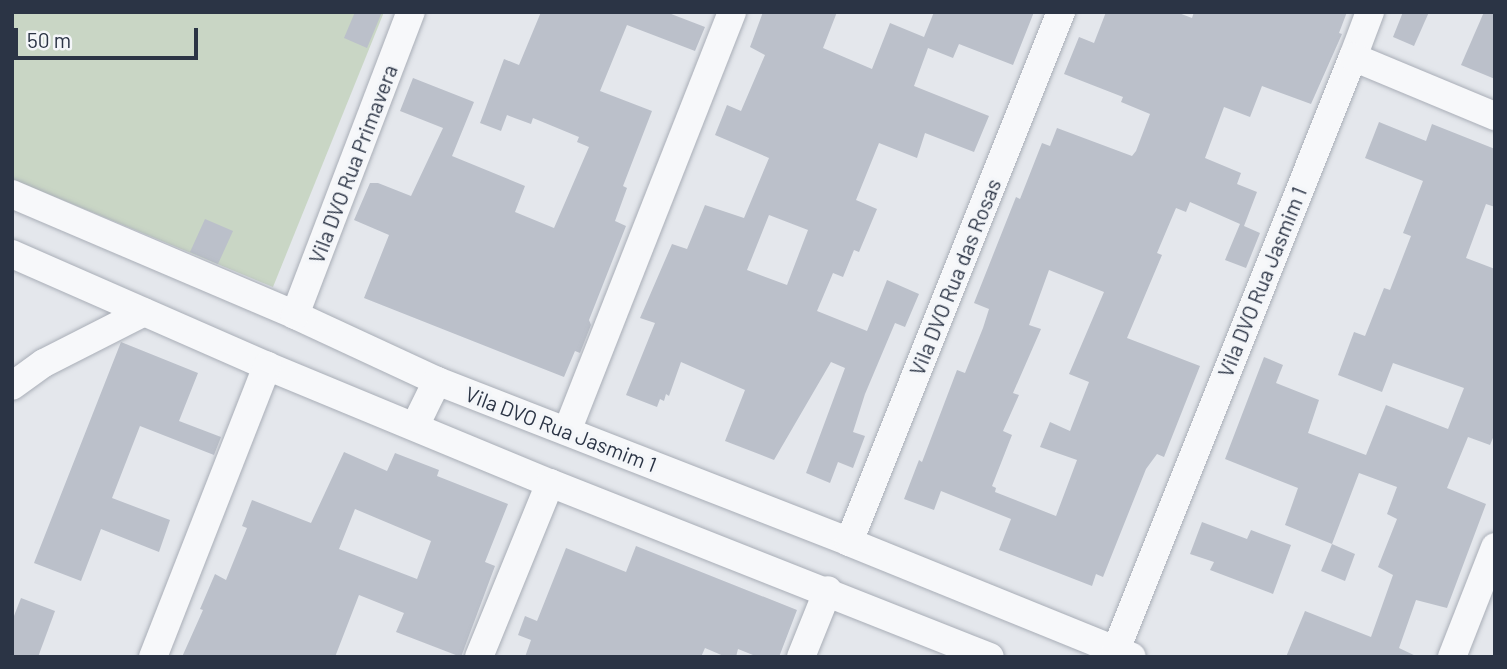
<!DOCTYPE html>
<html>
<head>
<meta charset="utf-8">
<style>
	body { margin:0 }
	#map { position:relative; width:1507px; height:669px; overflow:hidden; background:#e4e7ec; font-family:Barlow,sans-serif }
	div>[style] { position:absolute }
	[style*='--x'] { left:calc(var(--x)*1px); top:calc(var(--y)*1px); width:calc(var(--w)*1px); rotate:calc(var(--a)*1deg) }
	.green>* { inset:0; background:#c9d6c5 }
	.building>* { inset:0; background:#bbc0ca }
	.roads { filter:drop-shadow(0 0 2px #a9aeb7) drop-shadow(0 0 2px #a9aeb7) }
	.minor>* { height:28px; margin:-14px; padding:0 14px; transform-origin:14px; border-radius:14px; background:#f7f8fa }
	span { translate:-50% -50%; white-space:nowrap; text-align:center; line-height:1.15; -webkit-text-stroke:7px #f4f6f9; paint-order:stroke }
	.street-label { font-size:21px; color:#2b3445 }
	.frame { position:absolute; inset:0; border:14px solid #2b3445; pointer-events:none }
	.scale { position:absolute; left:14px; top:28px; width:184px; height:32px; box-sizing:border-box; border:4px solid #2b3445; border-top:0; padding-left:9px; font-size:21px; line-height:24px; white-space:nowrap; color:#2b3445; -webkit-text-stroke:5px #f4f6f9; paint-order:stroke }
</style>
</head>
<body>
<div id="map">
	<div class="green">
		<div style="clip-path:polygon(12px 12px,384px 12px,273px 287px,12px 179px)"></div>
	</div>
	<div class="building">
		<div style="clip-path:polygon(355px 12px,382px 12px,367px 48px,344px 38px)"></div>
		<div style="clip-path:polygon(541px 12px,666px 12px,705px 27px,695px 51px,627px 25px,600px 91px,652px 111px,623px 186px,627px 188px,615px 221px,626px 226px,589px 320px,591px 325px,580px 353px,575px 351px,564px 377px,364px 298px,389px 235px,354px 220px,370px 183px,378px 183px,411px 196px,443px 128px,400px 111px,413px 78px,474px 102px,452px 156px,525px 186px,515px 212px,554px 228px,589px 147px,577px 142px,579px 137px,533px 118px,531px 124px,507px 115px,501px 131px,480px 123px,504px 59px,519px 65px)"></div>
		<div style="clip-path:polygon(evenodd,763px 12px,837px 12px,823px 48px,872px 69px,890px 23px,924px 37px,934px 12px,1034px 12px,1013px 65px,959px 44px,953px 58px,928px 48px,914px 86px,989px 116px,974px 152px,925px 133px,917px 158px,879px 143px,856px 200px,877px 209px,859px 252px,854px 250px,843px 277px,833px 273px,817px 311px,867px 331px,887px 280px,919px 294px,905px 327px,895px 323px,865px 394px,853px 432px,865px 436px,853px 468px,838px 462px,830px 483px,806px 473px,845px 368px,831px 362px,774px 460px,725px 441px,745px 390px,681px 362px,669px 396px,666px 394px,664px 401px,660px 399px,657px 407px,626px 395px,655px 323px,640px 318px,672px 244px,687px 249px,705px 205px,744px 218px,769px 158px,715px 135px,727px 105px,741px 111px,765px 55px,750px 47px,763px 12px,769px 215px,808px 230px,787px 285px,747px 270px,769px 215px)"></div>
		<div style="clip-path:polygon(evenodd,1106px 12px,1176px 12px,1192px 18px,1194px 12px,1347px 12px,1339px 33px,1342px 34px,1311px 104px,1262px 86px,1250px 117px,1224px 107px,1205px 158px,1241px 173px,1237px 184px,1257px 192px,1244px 226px,1260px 233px,1246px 268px,1225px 260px,1240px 224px,1190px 202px,1186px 212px,1176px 208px,1157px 253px,1162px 255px,1127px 338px,1200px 366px,1164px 457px,1157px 454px,1146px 469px,1103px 577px,1096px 574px,1092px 586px,999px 550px,1011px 519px,941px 491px,934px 510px,904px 499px,919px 460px,922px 462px,957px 370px,965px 373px,983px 328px,989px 309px,974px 303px,1016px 197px,1020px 199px,1042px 143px,1050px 146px,1057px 128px,1132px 156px,1136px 151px,1150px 114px,1121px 102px,1123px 97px,1064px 74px,1079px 37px,1094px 43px,1106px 12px,1049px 270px,1104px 292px,1069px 374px,1089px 382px,1070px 431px,1050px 422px,1040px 447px,1077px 460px,1056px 516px,995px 492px,996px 488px,992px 486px,1012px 435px,1003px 431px,1019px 395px,1013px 393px,1041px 329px,1029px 325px,1049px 270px)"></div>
		<div style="clip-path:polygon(1403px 12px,1429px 12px,1414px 46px,1393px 37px)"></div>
		<div style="clip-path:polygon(1484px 12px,1495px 12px,1495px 79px,1461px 65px)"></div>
		<div style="clip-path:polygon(1379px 122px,1426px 141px,1432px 124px,1495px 149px,1495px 207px,1486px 204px,1466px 258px,1495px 269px,1495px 433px,1490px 445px,1468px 437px,1447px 488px,1486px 504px,1447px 608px,1416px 600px,1399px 648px,1418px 657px,1286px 657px,1305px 611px,1371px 637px,1393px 575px,1378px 567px,1397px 519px,1387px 514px,1397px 487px,1359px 473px,1332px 544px,1285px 525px,1298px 488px,1225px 459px,1264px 357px,1283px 365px,1276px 383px,1319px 400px,1308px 433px,1366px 455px,1386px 405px,1448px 429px,1464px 388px,1393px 363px,1382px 392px,1338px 375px,1354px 332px,1365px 336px,1384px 288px,1390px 290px,1411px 236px,1403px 233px,1423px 181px,1365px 158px)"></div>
		<div style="clip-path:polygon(205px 219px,233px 231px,218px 264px,190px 252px)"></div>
		<div style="clip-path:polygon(121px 342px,198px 373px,179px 421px,221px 437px,214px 455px,140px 426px,112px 498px,170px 520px,159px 552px,101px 529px,81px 581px,34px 563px)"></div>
		<div style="clip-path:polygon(evenodd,344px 452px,387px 471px,395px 453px,439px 470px,437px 476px,508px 504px,485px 562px,495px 566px,461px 657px,396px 632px,404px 613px,359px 595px,335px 657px,182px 657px,203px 610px,200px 609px,215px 574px,226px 580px,247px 528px,242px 526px,252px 500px,311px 523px,344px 452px,355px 509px,431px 541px,417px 579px,339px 549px,355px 509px)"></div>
		<div style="clip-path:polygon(1202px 522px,1247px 539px,1251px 530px,1291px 545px,1273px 594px,1210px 570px,1214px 562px,1190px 554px)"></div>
		<div style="clip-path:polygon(1332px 544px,1355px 554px,1345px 581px,1321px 571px)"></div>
		<div style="clip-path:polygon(636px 546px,797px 610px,779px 657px,758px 657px,738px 649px,736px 657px,726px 657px,705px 648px,701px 657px,525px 657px,531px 640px,518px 635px,525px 616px,537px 621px,566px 548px,626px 572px)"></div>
		<div style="clip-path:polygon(21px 598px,55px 611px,38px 657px,12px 657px,12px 621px)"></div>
	</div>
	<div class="roads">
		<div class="minor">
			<div style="--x:1353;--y:57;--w:48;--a:-69.3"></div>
			<div style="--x:12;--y:194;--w:308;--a:23.1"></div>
			<div style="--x:295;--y:315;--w:157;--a:24.9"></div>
			<div style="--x:437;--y:381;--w:442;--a:21.3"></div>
			<div style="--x:849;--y:542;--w:305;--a:22.1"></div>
			<div style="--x:12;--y:254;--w:279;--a:23.7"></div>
			<div style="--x:267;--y:366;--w:306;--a:22.5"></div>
			<div style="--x:550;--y:483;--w:473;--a:21.6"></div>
			<div style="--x:295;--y:315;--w:324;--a:-69.1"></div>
			<div style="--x:12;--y:386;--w:39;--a:-36"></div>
			<div style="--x:44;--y:363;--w:112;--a:-27"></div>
			<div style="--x:415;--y:426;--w:50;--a:-63.9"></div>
			<div style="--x:567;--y:431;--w:450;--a:-68.5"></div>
			<div style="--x:849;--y:542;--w:571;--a:-68.2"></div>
			<div style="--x:1116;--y:650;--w:639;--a:-68.22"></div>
			<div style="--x:1353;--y:57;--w:154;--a:22.6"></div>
			<div style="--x:153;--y:657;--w:313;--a:-68.6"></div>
			<div style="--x:479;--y:657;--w:188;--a:-67.8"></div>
			<div style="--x:801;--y:657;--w:72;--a:-68.1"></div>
			<div style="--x:1452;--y:657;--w:118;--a:-68.6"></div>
		</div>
	</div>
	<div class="street-label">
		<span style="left:353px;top:164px;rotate:-69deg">Vila DVO Rua Primavera</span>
		<span style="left:955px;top:277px;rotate:-68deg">Vila DVO Rua das Rosas</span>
		<span style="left:1262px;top:282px;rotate:-68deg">Vila DVO Rua Jasmim 1</span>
		<span style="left:561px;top:429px;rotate:21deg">Vila DVO Rua Jasmim 1</span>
	</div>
	<div class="frame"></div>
	<div class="scale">50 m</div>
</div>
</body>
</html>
